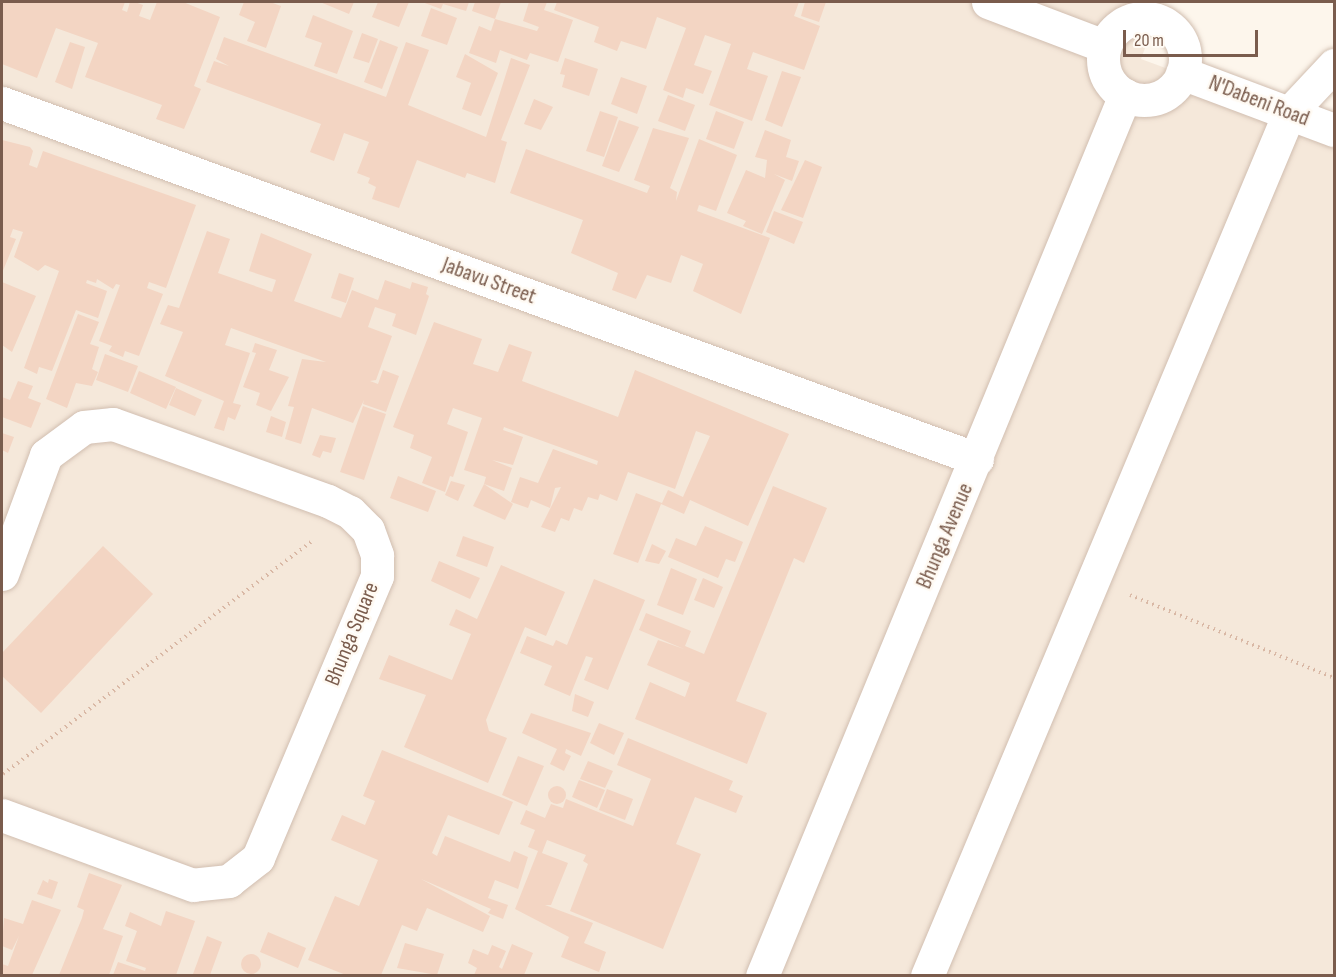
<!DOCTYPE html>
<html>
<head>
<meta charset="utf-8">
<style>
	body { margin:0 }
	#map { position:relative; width:1336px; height:977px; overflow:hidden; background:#fdf6ec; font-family:"Sofia Sans Condensed",sans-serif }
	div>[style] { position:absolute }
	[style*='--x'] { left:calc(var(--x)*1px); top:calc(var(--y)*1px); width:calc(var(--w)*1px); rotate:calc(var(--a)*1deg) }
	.residential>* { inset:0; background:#f5e8da }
	.building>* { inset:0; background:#f3d5c3 }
	.round { border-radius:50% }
	.path>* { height:4px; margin-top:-2px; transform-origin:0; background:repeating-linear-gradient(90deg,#d9b8a5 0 1.5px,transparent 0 6px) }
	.roads { filter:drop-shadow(0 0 2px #d1beb0) drop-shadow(0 0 2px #d1beb0) }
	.minor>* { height:33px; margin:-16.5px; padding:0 16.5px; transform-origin:16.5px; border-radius:16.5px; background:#fff }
	.minor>.ring { margin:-16.5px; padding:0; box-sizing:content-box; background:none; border:33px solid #fff; border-radius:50% }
	span { translate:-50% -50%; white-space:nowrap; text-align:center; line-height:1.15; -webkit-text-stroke:5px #fffaf3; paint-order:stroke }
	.street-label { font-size:22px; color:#7a5c4d }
	.frame { position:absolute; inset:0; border:3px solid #7a5c4d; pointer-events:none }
	.scale { position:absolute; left:1123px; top:30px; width:135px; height:27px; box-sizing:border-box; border:3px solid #7a5c4d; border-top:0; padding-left:8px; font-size:18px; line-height:21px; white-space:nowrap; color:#7a5c4d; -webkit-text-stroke:4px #fffaf3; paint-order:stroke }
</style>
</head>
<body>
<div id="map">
	<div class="residential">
		<div style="clip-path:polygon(2px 2px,1162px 2px,1141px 59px,1334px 130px,1334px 975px,2px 976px)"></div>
	</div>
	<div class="building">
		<div style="clip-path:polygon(2px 2px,125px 2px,122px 10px,127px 12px,130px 2px,135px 2px,143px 5px,139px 16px,150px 20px,157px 2px,183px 2px,220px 17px,194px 86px,201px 89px,184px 129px,156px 119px,162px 105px,85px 77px,98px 43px,56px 28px,37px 78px,2px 64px)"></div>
		<div style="clip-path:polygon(244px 2px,270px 2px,281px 6px,266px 48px,247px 41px,255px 22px,239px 15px)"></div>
		<div style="clip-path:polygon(320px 2px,354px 2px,349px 14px)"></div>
		<div style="clip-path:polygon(378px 2px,409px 2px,399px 27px,372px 17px)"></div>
		<div style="clip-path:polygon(422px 2px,469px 2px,466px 11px,443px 4px,441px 9px)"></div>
		<div style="clip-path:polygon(475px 2px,501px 2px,495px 19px,472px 11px)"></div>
		<div style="clip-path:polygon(529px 2px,547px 2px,544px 10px,573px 20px,558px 62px,530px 53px,527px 60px,500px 50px,496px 63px,469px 53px,479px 26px,491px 31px,495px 19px,537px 31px,539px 27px,523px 21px)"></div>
		<div style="clip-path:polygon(557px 2px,799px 2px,794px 16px,820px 26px,804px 70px,753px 52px,747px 69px,768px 76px,752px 121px,709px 105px,731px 44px,705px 35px,694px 65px,712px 71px,703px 94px,686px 88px,683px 98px,663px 90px,686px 28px,657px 17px,646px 49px,621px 41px,617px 51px,594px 42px,599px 27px,554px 10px)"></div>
		<div style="clip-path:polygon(805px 2px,826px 2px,819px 22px,801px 16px)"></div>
		<div style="clip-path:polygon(431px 8px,457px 18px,447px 45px,421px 36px)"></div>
		<div style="clip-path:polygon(313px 15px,353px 31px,337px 74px,314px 66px,322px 43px,305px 37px)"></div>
		<div style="clip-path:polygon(362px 33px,378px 39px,369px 63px,353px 58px)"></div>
		<div style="clip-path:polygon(224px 37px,386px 97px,406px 42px,429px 50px,408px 105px,486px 137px,511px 58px,530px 65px,501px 140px,507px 142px,495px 183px,467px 173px,465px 178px,417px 160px,399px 208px,372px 199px,376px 187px,368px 183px,370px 178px,357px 173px,369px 142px,344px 133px,334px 161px,310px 152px,321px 124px,206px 82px,214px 61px,229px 66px,216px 59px)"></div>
		<div style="clip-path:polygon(380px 40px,398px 47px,382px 89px,364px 82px)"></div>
		<div style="clip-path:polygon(70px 42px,85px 47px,72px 89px,55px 82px)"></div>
		<div style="clip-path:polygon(465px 54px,498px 73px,481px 116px,462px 109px,471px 83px,456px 77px)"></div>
		<div style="clip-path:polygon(565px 58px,598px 69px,589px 96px,562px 87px,565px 75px,560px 74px)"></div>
		<div style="clip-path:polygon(782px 71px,801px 77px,782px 127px,765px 120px)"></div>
		<div style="clip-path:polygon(621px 77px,647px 86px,637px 114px,611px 104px)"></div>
		<div style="clip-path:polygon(668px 95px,695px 105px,685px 131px,658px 121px)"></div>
		<div style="clip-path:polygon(534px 99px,553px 107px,541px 130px,524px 124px)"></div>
		<div style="clip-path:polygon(600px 111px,618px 117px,604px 157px,586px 151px)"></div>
		<div style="clip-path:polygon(716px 111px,744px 122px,734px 149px,706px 139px)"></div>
		<div style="clip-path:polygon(619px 120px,639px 127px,619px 172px,602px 166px)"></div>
		<div style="clip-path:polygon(653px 128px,689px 138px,670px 188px,677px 192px,676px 201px,699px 139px,737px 155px,716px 211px,699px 205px,697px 211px,770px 238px,741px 314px,693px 291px,703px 264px,681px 255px,671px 283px,647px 275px,636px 299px,612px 290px,618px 273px,571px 253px,583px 220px,510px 193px,526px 149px,647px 193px,650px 186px,634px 180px)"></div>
		<div style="clip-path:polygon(765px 130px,791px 140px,786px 157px,799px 161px,792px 181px,774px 174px,785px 180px,762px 234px,743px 226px,746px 221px,727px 213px,746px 170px,765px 178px,767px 160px,755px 157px)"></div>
		<div style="clip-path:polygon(2px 140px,30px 147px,33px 151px,29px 165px,37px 168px,43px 151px,196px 205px,166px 288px,149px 282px,147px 288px,163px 294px,139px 356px,125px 351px,123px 357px,109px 351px,112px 346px,99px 341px,120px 285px,116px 284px,113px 289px,97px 279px,96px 283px,87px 280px,86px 283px,107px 291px,98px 318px,76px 310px,52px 371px,39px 367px,37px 374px,24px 368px,59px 271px,45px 265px,38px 271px,14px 257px,23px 232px,13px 229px,10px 237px,16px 239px,2px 273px)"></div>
		<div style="clip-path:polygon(805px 160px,822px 167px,803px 218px,781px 210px)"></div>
		<div style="clip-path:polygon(774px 211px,803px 222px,794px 244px,766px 232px)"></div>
		<div style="clip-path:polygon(207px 231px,230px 239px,218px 273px,272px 292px,276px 280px,249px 271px,261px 233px,312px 254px,294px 301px,341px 318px,352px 290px,378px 300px,385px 280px,410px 289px,412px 282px,428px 287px,426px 294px,429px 296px,416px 335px,392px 326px,396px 314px,375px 307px,368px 327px,392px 336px,376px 380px,370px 381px,378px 384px,383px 370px,399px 376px,386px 412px,363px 404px,364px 400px,353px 423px,312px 408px,301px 444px,285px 439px,294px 407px,288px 406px,302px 359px,326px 362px,231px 328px,225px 345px,250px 353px,233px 403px,241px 405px,235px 420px,228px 417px,224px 431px,214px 428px,224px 401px,165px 376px,183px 332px,160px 324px,168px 305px,179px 308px)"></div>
		<div style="clip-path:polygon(339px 273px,354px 278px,346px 303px,331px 298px)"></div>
		<div style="clip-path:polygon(2px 282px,36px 296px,12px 352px,2px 345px)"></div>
		<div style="clip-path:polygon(78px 314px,99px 322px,90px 344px,99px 347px,92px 369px,98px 372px,92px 386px,76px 383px,67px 408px,46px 399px)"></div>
		<div style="clip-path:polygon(434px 322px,482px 339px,473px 364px,498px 372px,509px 344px,532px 352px,522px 381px,618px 417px,635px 370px,789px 434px,748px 526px,690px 500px,684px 514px,661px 504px,638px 563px,613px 554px,636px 493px,662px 503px,668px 490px,683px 497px,710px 436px,696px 431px,675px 489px,628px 472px,617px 501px,600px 494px,598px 500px,588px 497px,582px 511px,574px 508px,569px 521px,561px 518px,555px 532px,541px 527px,561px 487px,555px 488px,550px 508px,531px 500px,528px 508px,511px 502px,520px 477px,538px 483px,553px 449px,597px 465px,598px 461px,504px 427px,503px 430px,523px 437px,513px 465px,492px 460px,512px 468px,504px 491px,484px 484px,486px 477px,464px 470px,482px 418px,453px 408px,447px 424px,468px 432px,453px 477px,450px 476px,445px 492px,422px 483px,432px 457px,410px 448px,414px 435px,393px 427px)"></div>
		<div style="clip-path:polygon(255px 343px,277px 350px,269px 370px,289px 377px,271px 411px,256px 405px,260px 393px,243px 387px,256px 353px,252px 352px)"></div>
		<div style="clip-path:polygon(105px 354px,138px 366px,128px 392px,96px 380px)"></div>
		<div style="clip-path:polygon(139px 371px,176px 387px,166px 409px,130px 393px)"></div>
		<div style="clip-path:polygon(18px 381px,33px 386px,28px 398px,41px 403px,31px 428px,2px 417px,2px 397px,10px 400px)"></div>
		<div style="clip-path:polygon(176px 388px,202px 400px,195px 416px,169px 405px)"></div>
		<div style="clip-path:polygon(363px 406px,386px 414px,364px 480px,340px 472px)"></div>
		<div style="clip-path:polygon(271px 416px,286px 422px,282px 437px,266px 432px)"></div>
		<div style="clip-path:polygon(2px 433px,14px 437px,8px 453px,2px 450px)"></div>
		<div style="clip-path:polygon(320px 435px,336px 438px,331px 453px,323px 451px,320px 458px,312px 455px)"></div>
		<div style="clip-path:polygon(398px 476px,436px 491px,428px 512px,390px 498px)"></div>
		<div style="clip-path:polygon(451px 481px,465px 485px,458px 501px,445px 495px)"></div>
		<div style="clip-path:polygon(484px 484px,513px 504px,505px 520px,473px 506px)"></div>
		<div style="clip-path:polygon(773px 486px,827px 508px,804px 563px,794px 558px,736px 701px,767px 713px,747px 764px,635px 719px,650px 682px,685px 697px,690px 683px,647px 665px,658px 640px,684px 649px,639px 630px,646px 613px,691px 631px,685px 646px,704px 654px)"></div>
		<div style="clip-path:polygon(705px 526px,743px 542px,735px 562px,726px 559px,718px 578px,668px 557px,676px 538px,696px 546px)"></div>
		<div style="clip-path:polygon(463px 536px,494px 547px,487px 567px,456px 556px)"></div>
		<div style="clip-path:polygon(652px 544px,666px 551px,659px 564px,645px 561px)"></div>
		<div style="clip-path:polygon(103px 546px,153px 594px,41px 713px,2px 676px,2px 653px)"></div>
		<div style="clip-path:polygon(439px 561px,480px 578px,470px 599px,431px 581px)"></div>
		<div style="clip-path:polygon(501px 565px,565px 592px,546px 636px,525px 627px,486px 720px,489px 731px,507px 738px,488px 783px,404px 747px,426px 695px,379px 679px,389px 655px,452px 680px,471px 634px,449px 625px,456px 609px,477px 619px)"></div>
		<div style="clip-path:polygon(671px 568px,697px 579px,683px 615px,657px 605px)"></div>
		<div style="clip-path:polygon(703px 578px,723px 587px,714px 608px,694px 600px)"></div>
		<div style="clip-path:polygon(594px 579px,645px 600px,608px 690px,584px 680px,593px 658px,586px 656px,570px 696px,544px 685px,552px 666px,520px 653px,527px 636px,553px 646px,556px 640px,567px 645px)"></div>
		<div style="clip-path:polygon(575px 694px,594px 702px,588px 717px,572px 711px)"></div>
		<div style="clip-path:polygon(531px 713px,591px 733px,581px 756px,566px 749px,565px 753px,571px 756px,564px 771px,550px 764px,557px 749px,522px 733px)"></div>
		<div style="clip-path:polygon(599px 723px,624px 733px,614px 755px,590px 743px)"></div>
		<div style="clip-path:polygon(628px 738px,733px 781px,729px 790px,743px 796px,736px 813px,695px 797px,676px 844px,701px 854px,663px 949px,570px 911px,588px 864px,583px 861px,586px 855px,547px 840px,542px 853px,568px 863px,551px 905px,545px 905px,593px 923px,584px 943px,606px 952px,599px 972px,561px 957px,569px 937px,515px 909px,538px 851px,528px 847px,535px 830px,520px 824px,526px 810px,545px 818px,551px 804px,563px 808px,566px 799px,633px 826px,651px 779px,617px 765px)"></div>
		<div style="clip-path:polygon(382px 750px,513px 802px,499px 835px,448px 815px,432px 853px,437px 856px,445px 836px,510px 862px,514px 851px,528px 857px,518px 889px,495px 880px,488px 898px,508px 905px,503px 919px,488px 913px,491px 909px,421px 879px,490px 916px,483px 932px,427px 908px,417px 931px,402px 925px,381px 975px,346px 975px,308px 960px,335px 896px,359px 906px,378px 860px,331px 840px,342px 815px,365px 825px,375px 801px,363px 796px)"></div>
		<div style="clip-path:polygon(518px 756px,544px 766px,527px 806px,502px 795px)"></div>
		<div style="clip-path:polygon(588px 761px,613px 771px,605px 788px,580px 779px)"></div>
		<div style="clip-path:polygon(579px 780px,605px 790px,597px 808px,572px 797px)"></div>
		<div class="round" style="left:548px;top:786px;width:18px;height:18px"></div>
		<div style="clip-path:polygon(607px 789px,633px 799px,625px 820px,599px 810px)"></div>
		<div style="clip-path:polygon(89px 873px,122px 885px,103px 929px,123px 936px,109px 975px,59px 975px,82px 918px,84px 910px,77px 907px)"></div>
		<div style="clip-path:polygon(49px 879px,58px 882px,52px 899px,37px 894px,43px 880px,48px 883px)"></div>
		<div style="clip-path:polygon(32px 900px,61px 910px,32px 975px,2px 975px,2px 964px,8px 966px,19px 936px,12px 950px,2px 946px,4px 918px,23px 924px)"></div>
		<div style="clip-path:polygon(166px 911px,195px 921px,176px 975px,113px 975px,118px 962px,145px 971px,146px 968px,126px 961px,137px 931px,125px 926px,130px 912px,161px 926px)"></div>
		<div style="clip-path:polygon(268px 932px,306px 948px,298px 968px,260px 952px)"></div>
		<div style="clip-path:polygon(207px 936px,222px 942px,210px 975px,199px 975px,193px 974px)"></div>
		<div style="clip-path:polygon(405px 943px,444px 954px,437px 975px,397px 968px)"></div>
		<div style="clip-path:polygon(512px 944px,533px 953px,524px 975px,474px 975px,477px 968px,468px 963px,473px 949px,488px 955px,492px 945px,506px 951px,499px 967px,502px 969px)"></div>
		<div class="round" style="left:241px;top:954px;width:20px;height:20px"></div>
	</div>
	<div class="path">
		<div style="--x:1130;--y:595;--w:220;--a:22.1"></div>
		<div style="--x:3;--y:774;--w:388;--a:-37"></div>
	</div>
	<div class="roads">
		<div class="minor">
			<div style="--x:988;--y:2;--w:124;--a:20.8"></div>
			<div class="ring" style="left:1103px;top:18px;width:49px;height:49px"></div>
			<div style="--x:1182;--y:73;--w:162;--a:20.6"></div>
			<div style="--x:2;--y:103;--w:1038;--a:20.06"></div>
			<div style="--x:2;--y:574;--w:127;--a:-69.7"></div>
			<div style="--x:46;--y:455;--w:47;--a:-36.4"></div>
			<div style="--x:84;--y:427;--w:29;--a:-6"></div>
			<div style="--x:113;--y:424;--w:228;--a:19.7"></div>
			<div style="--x:328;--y:501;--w:25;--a:27"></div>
			<div style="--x:350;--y:512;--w:25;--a:45"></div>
			<div style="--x:368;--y:530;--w:27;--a:70"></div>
			<div style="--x:377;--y:555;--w:21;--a:90"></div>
			<div style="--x:377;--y:576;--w:306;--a:112.9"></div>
			<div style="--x:258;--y:858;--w:37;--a:142"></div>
			<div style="--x:229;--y:881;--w:36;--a:174"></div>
			<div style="--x:193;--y:885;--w:203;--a:-159.9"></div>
			<div style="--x:762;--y:976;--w:953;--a:-67.61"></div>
			<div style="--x:927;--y:976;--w:936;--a:-67.24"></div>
			<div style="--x:1289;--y:113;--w:66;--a:-46.8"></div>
		</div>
	</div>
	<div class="street-label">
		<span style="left:1259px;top:101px;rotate:21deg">N'Dabeni Road</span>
		<span style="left:489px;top:281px;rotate:20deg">Jabavu Street</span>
		<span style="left:945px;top:536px;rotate:-67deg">Bhunga Avenue</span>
		<span style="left:352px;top:634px;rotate:-68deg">Bhunga Square</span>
	</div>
	<div class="frame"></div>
	<div class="scale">20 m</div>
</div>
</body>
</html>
